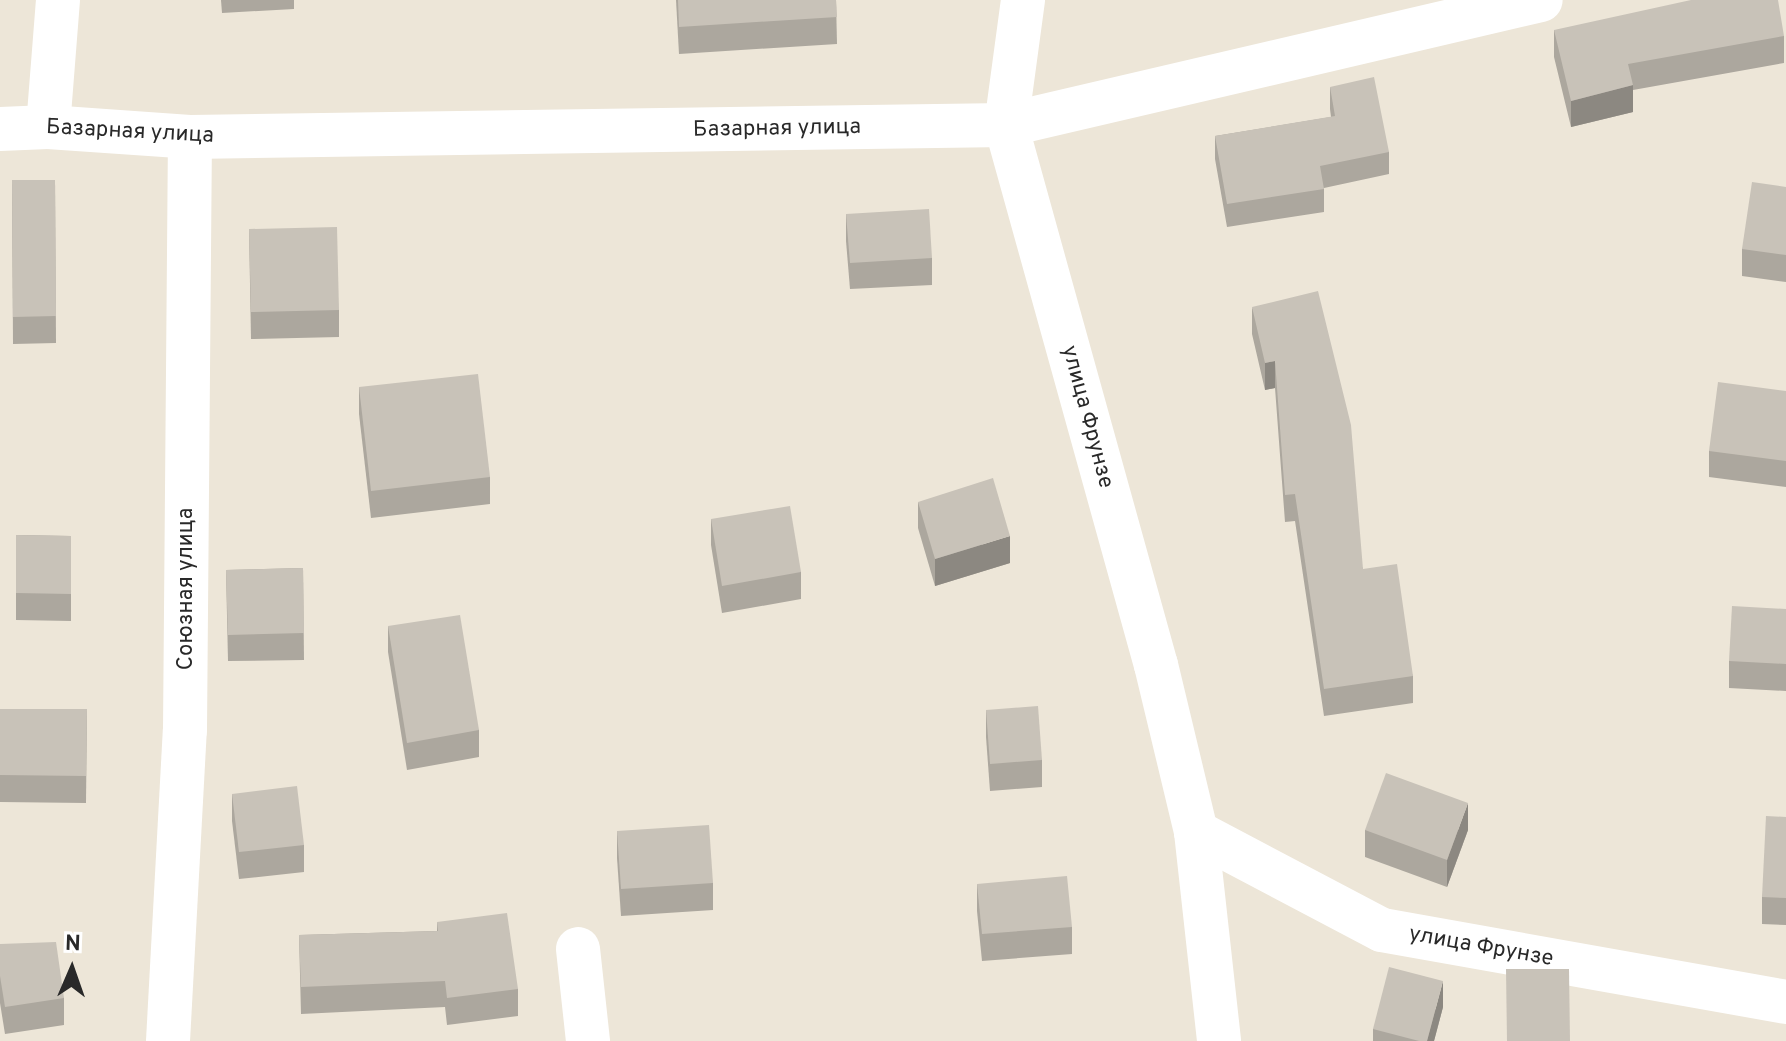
<!DOCTYPE html>
<html>
<head>
<meta charset="utf-8">
<style>
	body { margin:0 }
	#map { position:relative; width:1786px; height:1041px; overflow:hidden; background:#ede6d8; font-family:Overpass,sans-serif }
	div>[style] { position:absolute }
	[style*='--x'] { left:calc(var(--x)*1px); top:calc(var(--y)*1px); width:calc(var(--w)*1px); rotate:calc(var(--a)*1deg) }
	.street>* { height:44px; margin:-22px; padding:0 22px; transform-origin:22px; border-radius:22px; background:#fff }
	.wall>* { inset:0; background:#aca79e }
	.shaded-wall>* { inset:0; background:#8c8881 }
	.building>* { inset:0; background:#c8c2b8 }
	span { translate:-50% -50%; white-space:nowrap; text-align:center; line-height:1.15; -webkit-text-stroke:7px #fff; paint-order:stroke }
	.street-label { font-size:22px; color:#292929 }
	.north { position:absolute; left:32px; top:929px; width:80px; height:80px; -webkit-text-stroke:6px #fff; paint-order:stroke; rotate:2deg; font-size:22px; font-weight:700; line-height:32px; text-align:center; color:#292929 }
	.north::after { content:''; display:block; margin:auto; width:28px; height:36px; background:#292929; clip-path:polygon(50% 0,100% 100%,50% 72%,0 100%) }
</style>
</head>
<body>
<div id="map">
	<div class="street">
		<div style="--x:1023;--y:0;--w:126;--a:97.7"></div>
		<div style="--x:1006;--y:125;--w:560;--a:74.48"></div>
		<div style="--x:1156;--y:665;--w:172;--a:76.5"></div>
		<div style="--x:1196;--y:832;--w:210;--a:83.7"></div>
		<div style="--x:48;--y:127;--w:127;--a:-85.5"></div>
		<div style="--x:0;--y:129;--w:48;--a:-2.4"></div>
		<div style="--x:48;--y:127;--w:142;--a:4"></div>
		<div style="--x:190;--y:137;--w:816;--a:-0.84"></div>
		<div style="--x:1006;--y:125;--w:549;--a:-13.15"></div>
		<div style="--x:1196;--y:832;--w:210;--a:27.8"></div>
		<div style="--x:1382;--y:930;--w:410;--a:10.1"></div>
		<div style="--x:578;--y:949;--w:93;--a:83.8"></div>
		<div style="--x:168;--y:1041;--w:311;--a:-86.9"></div>
		<div style="--x:185;--y:730;--w:593;--a:-89.52"></div>
	</div>
	<div class="wall">
		<div style="clip-path:polygon(221px 0,294px 0,294px 9px,222px 13px)"></div>
		<div style="clip-path:polygon(676px 0,836px 0,837px 44px,679px 54px)"></div>
		<div style="clip-path:polygon(1554px 30px,1784px 36px,1784px 63px,1633px 90px,1633px 112px,1571px 127px,1554px 57px)"></div>
		<div style="clip-path:polygon(1330px 87px,1389px 152px,1389px 174px,1324px 188px,1324px 212px,1227px 227px,1215px 159px,1215px 136px,1331px 117px,1330px 109px)"></div>
		<div style="clip-path:polygon(12px 180px,55px 180px,56px 343px,13px 344px)"></div>
		<div style="clip-path:polygon(1786px 187px,1786px 282px,1742px 276px,1742px 249px)"></div>
		<div style="clip-path:polygon(846px 214px,932px 258px,932px 285px,850px 289px,846px 241px)"></div>
		<div style="clip-path:polygon(249px 229px,339px 310px,339px 337px,251px 339px)"></div>
		<div style="clip-path:polygon(1252px 307px,1363px 569px,1413px 676px,1413px 703px,1324px 716px,1295px 521px,1285px 522px,1275px 388px,1265px 390px,1252px 334px)"></div>
		<div style="clip-path:polygon(359px 387px,490px 477px,490px 504px,371px 518px,359px 414px)"></div>
		<div style="clip-path:polygon(1786px 391px,1786px 487px,1709px 477px,1709px 451px)"></div>
		<div style="clip-path:polygon(918px 502px,1010px 563px,935px 586px,918px 528px)"></div>
		<div style="clip-path:polygon(711px 519px,801px 572px,801px 599px,722px 613px,711px 545px)"></div>
		<div style="clip-path:polygon(16px 535px,71px 536px,71px 621px,16px 620px)"></div>
		<div style="clip-path:polygon(303px 568px,304px 660px,228px 661px,226px 570px)"></div>
		<div style="clip-path:polygon(1786px 609px,1786px 691px,1729px 688px,1729px 661px)"></div>
		<div style="clip-path:polygon(388px 626px,479px 730px,479px 757px,407px 770px,388px 652px)"></div>
		<div style="clip-path:polygon(0 709px,87px 709px,86px 803px,0 802px)"></div>
		<div style="clip-path:polygon(986px 710px,1042px 760px,1042px 787px,990px 791px,986px 737px)"></div>
		<div style="clip-path:polygon(232px 794px,304px 845px,304px 872px,239px 879px,232px 821px)"></div>
		<div style="clip-path:polygon(1786px 817px,1786px 925px,1762px 924px,1762px 897px)"></div>
		<div style="clip-path:polygon(1365px 830px,1468px 830px,1447px 887px,1365px 857px)"></div>
		<div style="clip-path:polygon(617px 831px,713px 883px,713px 910px,621px 916px,617px 858px)"></div>
		<div style="clip-path:polygon(977px 884px,1072px 927px,1072px 954px,982px 961px,977px 911px)"></div>
		<div style="clip-path:polygon(437px 922px,518px 989px,518px 1016px,447px 1025px,445px 1007px,301px 1014px,299px 935px,437px 931px)"></div>
		<div style="clip-path:polygon(0 944px,64px 998px,64px 1025px,5px 1034px,0 1003px)"></div>
		<div style="clip-path:polygon(1443px 1007px,1434px 1041px,1373px 1041px,1373px 1029px)"></div>
	</div>
	<div class="shaded-wall">
		<div style="clip-path:polygon(1633px 85px,1633px 112px,1571px 127px,1571px 101px)"></div>
		<div style="clip-path:polygon(1275px 361px,1275px 388px,1265px 390px,1265px 363px)"></div>
		<div style="clip-path:polygon(1010px 536px,1010px 563px,935px 586px,935px 559px)"></div>
		<div style="clip-path:polygon(1468px 803px,1468px 830px,1447px 887px,1447px 860px)"></div>
		<div style="clip-path:polygon(1443px 981px,1443px 1007px,1434px 1041px,1427px 1041px)"></div>
	</div>
	<div class="building">
		<div style="clip-path:polygon(678px 0,836px 0,837px 17px,679px 27px)"></div>
		<div style="clip-path:polygon(1691px 0,1778px 0,1784px 36px,1628px 64px,1633px 85px,1571px 101px,1554px 30px)"></div>
		<div style="clip-path:polygon(1374px 77px,1389px 152px,1320px 166px,1324px 189px,1227px 204px,1215px 136px,1335px 116px,1330px 87px)"></div>
		<div style="clip-path:polygon(12px 180px,55px 180px,56px 316px,13px 317px)"></div>
		<div style="clip-path:polygon(1752px 182px,1786px 187px,1786px 255px,1742px 249px)"></div>
		<div style="clip-path:polygon(929px 209px,932px 258px,850px 263px,846px 214px)"></div>
		<div style="clip-path:polygon(337px 227px,339px 310px,251px 312px,249px 229px)"></div>
		<div style="clip-path:polygon(1318px 291px,1351px 425px,1363px 569px,1397px 564px,1413px 676px,1324px 689px,1295px 494px,1285px 495px,1275px 361px,1265px 363px,1252px 307px)"></div>
		<div style="clip-path:polygon(478px 374px,490px 477px,371px 491px,359px 387px)"></div>
		<div style="clip-path:polygon(1718px 382px,1786px 391px,1786px 461px,1709px 451px)"></div>
		<div style="clip-path:polygon(993px 478px,1010px 536px,935px 559px,918px 502px)"></div>
		<div style="clip-path:polygon(790px 506px,801px 572px,722px 586px,711px 519px)"></div>
		<div style="clip-path:polygon(16px 535px,71px 536px,71px 594px,16px 593px)"></div>
		<div style="clip-path:polygon(303px 568px,304px 633px,228px 635px,226px 570px)"></div>
		<div style="clip-path:polygon(1732px 606px,1786px 609px,1786px 664px,1729px 661px)"></div>
		<div style="clip-path:polygon(460px 615px,479px 730px,407px 743px,388px 626px)"></div>
		<div style="clip-path:polygon(1038px 706px,1042px 760px,990px 764px,986px 710px)"></div>
		<div style="clip-path:polygon(0 709px,87px 709px,86px 776px,0 775px)"></div>
		<div style="clip-path:polygon(1386px 773px,1468px 803px,1447px 860px,1365px 830px)"></div>
		<div style="clip-path:polygon(297px 786px,304px 845px,239px 852px,232px 794px)"></div>
		<div style="clip-path:polygon(1766px 816px,1786px 817px,1786px 898px,1762px 897px)"></div>
		<div style="clip-path:polygon(709px 825px,713px 883px,621px 889px,617px 831px)"></div>
		<div style="clip-path:polygon(1067px 876px,1072px 927px,982px 934px,977px 884px)"></div>
		<div style="clip-path:polygon(507px 913px,518px 989px,447px 998px,445px 981px,301px 987px,299px 935px,438px 931px,437px 922px)"></div>
		<div style="clip-path:polygon(56px 942px,64px 998px,5px 1007px,0 976px,0 944px)"></div>
		<div style="clip-path:polygon(1389px 967px,1443px 981px,1427px 1041px,1419px 1041px,1373px 1029px)"></div>
		<div style="clip-path:polygon(1506px 969px,1569px 969px,1570px 1041px,1507px 1041px)"></div>
	</div>
	<div class="street-label">
		<span style="left:777px;top:129px;rotate:-1deg">Базарная улица</span>
		<span style="left:130px;top:132px;rotate:3deg">Базарная улица</span>
		<span style="left:1087px;top:417px;rotate:75deg">улица Фрунзе</span>
		<span style="left:187px;top:589px;rotate:-90deg">Союзная улица</span>
		<span style="left:1481px;top:947px;rotate:10deg">улица Фрунзе</span>
	</div>
	<div class="north">N</div>
</div>
</body>
</html>
